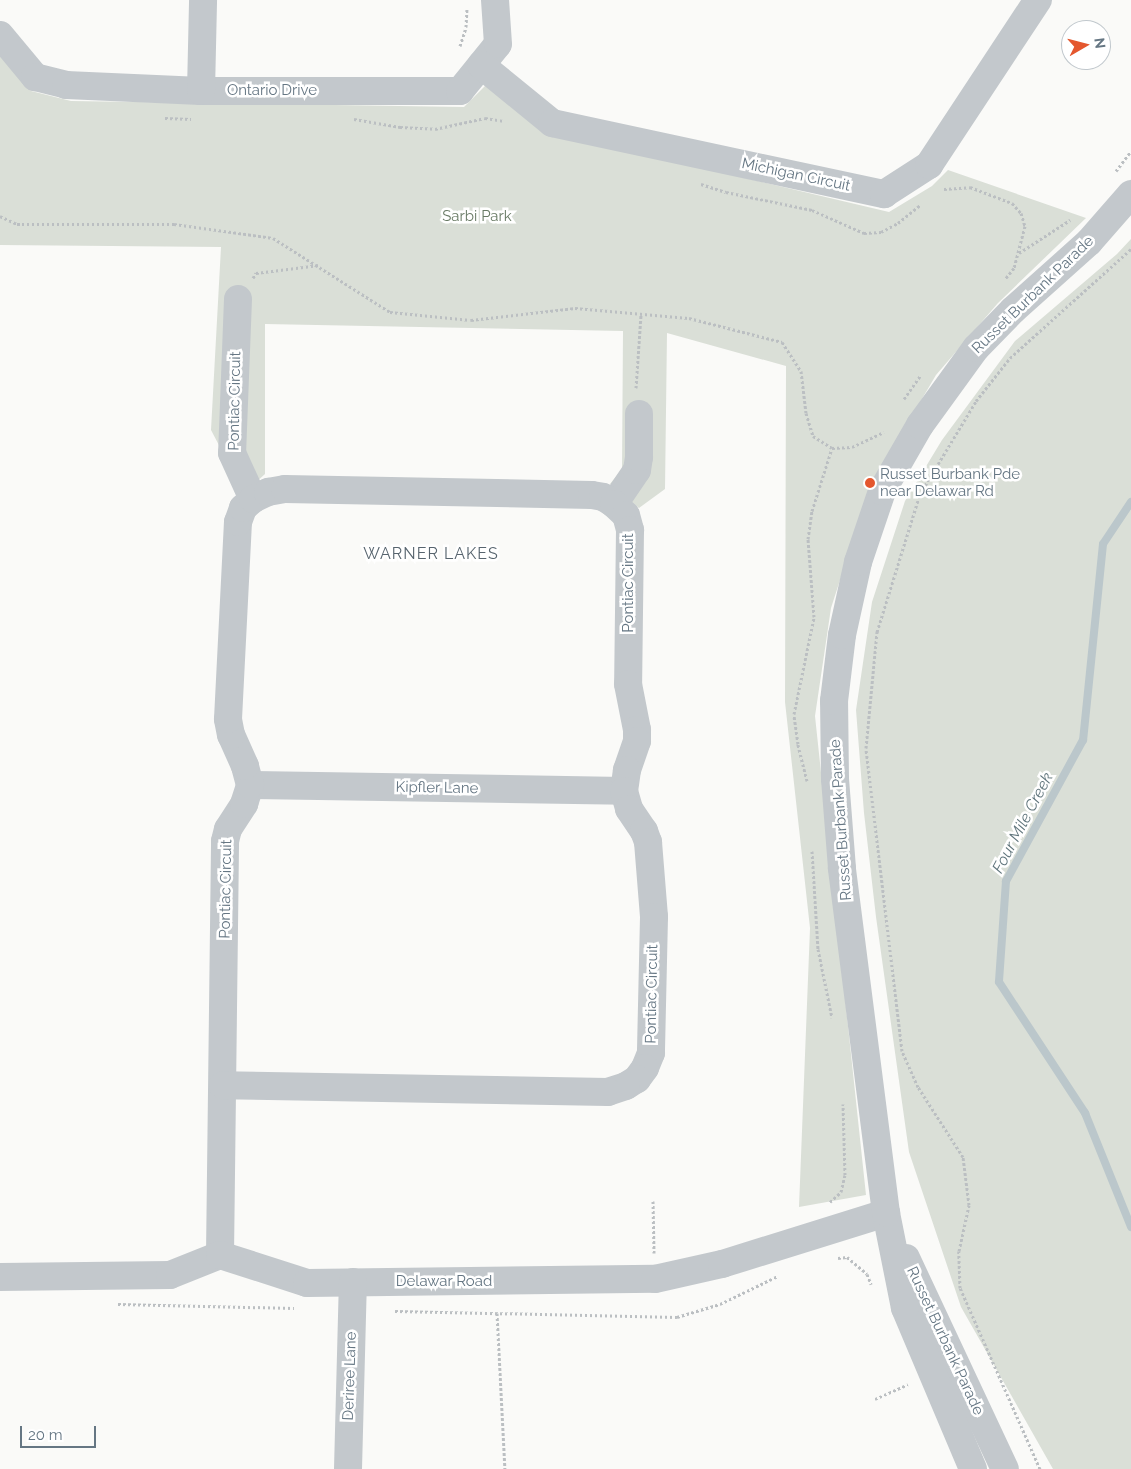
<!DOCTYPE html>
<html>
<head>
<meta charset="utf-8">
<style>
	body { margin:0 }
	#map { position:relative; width:1131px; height:1469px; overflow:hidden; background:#fafaf8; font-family:Raleway,sans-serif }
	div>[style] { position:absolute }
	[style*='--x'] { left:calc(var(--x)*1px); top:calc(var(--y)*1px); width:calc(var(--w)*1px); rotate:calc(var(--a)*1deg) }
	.green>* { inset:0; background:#dadfd7 }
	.stream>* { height:8px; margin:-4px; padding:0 4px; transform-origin:4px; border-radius:4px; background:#bbc7cb }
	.path>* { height:3px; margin-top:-1.5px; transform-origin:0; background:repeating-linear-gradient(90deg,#bbbfc2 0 2.5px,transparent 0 5px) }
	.minor>* { height:28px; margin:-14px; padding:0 14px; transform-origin:14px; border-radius:14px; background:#c3c8cc }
	.dots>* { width:14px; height:14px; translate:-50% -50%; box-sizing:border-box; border:2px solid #fff; border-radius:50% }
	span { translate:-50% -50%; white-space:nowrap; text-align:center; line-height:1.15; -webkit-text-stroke:5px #fff; paint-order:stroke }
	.street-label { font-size:15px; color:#657683 }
	.park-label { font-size:15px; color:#687a64 }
	.poi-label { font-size:15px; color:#657683 }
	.left { translate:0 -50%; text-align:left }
	.neighbourhood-label { font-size:16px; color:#57646e; letter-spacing:1px }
	.water-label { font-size:16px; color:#60757c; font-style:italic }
	.north { position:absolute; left:1061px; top:20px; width:50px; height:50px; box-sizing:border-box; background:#fff; border:1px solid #c1c8cd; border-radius:50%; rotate:82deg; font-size:14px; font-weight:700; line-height:20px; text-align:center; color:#657683 }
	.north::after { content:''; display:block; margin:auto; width:18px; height:22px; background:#e4572e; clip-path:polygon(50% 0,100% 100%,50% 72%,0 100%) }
	.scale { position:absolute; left:20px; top:1426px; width:76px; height:22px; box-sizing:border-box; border:2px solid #657683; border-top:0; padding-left:6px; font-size:15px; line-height:18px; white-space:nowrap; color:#657683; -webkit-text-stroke:4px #fff; paint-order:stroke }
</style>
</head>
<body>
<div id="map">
	<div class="green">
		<div style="clip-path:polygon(0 51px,31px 91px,71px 101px,464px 107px,486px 85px,547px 131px,889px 212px,932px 186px,948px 170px,1086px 218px,998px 303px,936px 375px,870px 487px,831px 608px,815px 716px,866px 1195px,799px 1207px,810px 928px,785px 702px,786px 366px,667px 333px,665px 489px,639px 508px,610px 484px,622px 469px,623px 331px,265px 324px,265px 474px,244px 493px,211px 430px,221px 247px,0 245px)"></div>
		<div style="clip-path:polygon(1131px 239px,1131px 1469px,1053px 1469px,961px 1307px,909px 1152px,876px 917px,864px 813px,856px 710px,872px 602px,905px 501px,942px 440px,1015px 341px,1117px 254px)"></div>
	</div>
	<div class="stream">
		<div style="--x:1131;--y:502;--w:50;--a:123.7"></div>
		<div style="--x:1103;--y:544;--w:197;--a:95.8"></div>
		<div style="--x:1083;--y:740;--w:161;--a:118.6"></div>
		<div style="--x:1006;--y:881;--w:101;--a:94"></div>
		<div style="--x:999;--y:982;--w:157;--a:56.7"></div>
		<div style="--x:1085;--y:1113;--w:123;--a:68"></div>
	</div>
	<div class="path">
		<div style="--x:460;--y:46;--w:20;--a:-72"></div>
		<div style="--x:466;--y:27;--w:19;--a:-87"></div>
		<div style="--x:165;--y:118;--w:26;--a:2"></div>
		<div style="--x:354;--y:119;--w:47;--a:9.9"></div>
		<div style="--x:400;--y:127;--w:35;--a:3"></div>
		<div style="--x:435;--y:129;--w:51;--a:-12.4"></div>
		<div style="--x:485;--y:118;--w:20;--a:9"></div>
		<div style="--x:1116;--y:171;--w:25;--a:-53"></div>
		<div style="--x:701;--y:184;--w:26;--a:18"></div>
		<div style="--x:726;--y:192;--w:88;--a:11.8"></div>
		<div style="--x:812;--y:210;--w:57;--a:23.9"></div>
		<div style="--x:864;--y:233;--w:17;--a:-3"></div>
		<div style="--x:881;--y:232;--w:19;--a:-28"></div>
		<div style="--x:898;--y:223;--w:28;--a:-39"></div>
		<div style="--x:944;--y:189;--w:26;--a:-4"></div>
		<div style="--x:970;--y:187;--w:45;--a:20.9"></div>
		<div style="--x:1012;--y:203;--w:13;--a:48"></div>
		<div style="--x:1021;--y:213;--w:14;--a:73"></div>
		<div style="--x:1025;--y:226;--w:43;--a:104.7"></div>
		<div style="--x:1014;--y:268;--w:14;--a:129"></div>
		<div style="--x:0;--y:216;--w:19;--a:25"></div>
		<div style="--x:17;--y:224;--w:157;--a:0"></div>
		<div style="--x:174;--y:224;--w:100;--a:8"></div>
		<div style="--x:273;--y:238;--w:138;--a:32.3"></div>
		<div style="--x:390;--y:312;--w:81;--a:5.6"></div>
		<div style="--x:471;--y:320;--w:105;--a:-6.6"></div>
		<div style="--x:575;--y:308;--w:114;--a:5"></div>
		<div style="--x:689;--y:318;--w:96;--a:14.5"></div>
		<div style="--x:782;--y:342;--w:35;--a:57"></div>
		<div style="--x:801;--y:371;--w:42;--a:83.2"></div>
		<div style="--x:806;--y:413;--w:24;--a:73"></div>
		<div style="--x:813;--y:436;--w:22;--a:32"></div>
		<div style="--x:832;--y:448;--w:20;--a:-3"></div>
		<div style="--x:852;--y:447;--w:35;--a:-25"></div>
		<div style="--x:1019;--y:253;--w:61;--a:-32.9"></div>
		<div style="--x:253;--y:278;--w:6;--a:-59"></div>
		<div style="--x:256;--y:273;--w:64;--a:-7.2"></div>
		<div style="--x:636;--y:388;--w:74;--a:-86.1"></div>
		<div style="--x:904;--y:399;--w:28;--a:-55"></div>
		<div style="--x:807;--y:781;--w:38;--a:-104"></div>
		<div style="--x:798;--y:744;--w:30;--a:-98"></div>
		<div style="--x:794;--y:714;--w:99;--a:-78.3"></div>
		<div style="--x:814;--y:617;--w:78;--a:-94.4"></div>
		<div style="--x:808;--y:539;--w:28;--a:-82"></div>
		<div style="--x:812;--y:511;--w:66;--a:-72.4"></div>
		<div style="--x:812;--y:851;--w:98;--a:86.5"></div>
		<div style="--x:818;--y:949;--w:70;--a:78.5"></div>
		<div style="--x:653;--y:1201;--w:52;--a:88.9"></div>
		<div style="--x:830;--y:1202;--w:15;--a:-42"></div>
		<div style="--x:841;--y:1192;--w:17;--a:-77"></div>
		<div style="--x:845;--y:1175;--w:71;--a:-91.6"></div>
		<div style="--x:838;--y:1258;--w:9;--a:-6"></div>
		<div style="--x:847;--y:1257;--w:26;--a:40"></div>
		<div style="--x:867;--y:1274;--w:11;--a:68"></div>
		<div style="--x:118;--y:1304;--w:176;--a:1.3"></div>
		<div style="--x:395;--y:1311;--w:282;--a:1.2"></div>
		<div style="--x:677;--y:1317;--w:45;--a:-16.8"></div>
		<div style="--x:720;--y:1304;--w:64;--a:-25.8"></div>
		<div style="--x:497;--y:1313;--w:156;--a:87.1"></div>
		<div style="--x:875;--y:1399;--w:36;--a:-24"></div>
		<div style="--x:1040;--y:1469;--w:198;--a:-113.8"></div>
		<div style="--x:960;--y:1288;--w:37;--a:-92"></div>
		<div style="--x:959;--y:1251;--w:47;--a:-77.7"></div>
		<div style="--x:969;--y:1205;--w:48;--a:-97.1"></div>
		<div style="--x:963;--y:1157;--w:83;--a:-122.7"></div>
		<div style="--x:918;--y:1087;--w:39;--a:-114"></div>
		<div style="--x:902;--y:1051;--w:305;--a:-96.8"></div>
		<div style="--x:866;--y:748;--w:117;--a:-84.6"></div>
		<div style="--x:877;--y:632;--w:145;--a:-72.7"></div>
		<div style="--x:920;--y:494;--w:109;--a:-58.9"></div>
		<div style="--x:976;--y:401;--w:55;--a:-51.7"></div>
		<div style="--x:1010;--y:358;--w:163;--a:-42"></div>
	</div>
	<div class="minor">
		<div style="--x:0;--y:35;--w:55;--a:50.2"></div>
		<div style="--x:35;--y:77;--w:32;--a:14"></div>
		<div style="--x:66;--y:85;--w:135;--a:2.5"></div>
		<div style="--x:201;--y:91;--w:259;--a:0"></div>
		<div style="--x:460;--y:91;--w:60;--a:-51"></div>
		<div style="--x:498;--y:44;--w:44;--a:-93.9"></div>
		<div style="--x:481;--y:65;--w:92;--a:39.2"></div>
		<div style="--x:552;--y:123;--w:340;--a:12.1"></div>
		<div style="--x:884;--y:194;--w:54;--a:-32.8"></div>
		<div style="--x:929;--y:165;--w:198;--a:-56.6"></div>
		<div style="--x:201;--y:91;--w:91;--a:-88.7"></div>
		<div style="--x:238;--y:299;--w:154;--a:92.2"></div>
		<div style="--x:232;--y:453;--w:51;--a:65.5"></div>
		<div style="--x:614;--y:504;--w:41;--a:-55.9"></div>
		<div style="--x:637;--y:470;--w:13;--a:-81"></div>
		<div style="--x:639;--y:457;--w:43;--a:-90"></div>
		<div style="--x:250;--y:785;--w:374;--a:0.9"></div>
		<div style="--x:220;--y:1255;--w:414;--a:-89.3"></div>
		<div style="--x:225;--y:841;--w:12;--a:-76"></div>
		<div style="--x:228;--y:829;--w:30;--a:-57"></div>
		<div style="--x:244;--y:804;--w:20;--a:-72"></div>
		<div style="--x:250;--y:785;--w:20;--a:-105"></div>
		<div style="--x:245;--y:766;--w:34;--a:-114"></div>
		<div style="--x:231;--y:735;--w:16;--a:-101"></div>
		<div style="--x:228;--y:719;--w:197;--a:-87.1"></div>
		<div style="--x:238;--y:522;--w:15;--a:-70"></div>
		<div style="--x:243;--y:508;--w:13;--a:-42"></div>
		<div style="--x:253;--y:499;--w:17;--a:-25"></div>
		<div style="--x:268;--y:492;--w:17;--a:-10"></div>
		<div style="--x:285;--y:489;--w:307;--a:1.1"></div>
		<div style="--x:592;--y:495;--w:11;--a:10"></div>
		<div style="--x:603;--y:497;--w:13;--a:32"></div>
		<div style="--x:614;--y:504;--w:16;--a:43"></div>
		<div style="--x:626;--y:515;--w:16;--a:75"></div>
		<div style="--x:630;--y:530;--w:154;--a:90.7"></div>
		<div style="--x:628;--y:684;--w:47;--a:78.9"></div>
		<div style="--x:637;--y:730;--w:11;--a:90"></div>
		<div style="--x:637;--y:741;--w:31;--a:109"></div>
		<div style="--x:627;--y:770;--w:21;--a:98"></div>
		<div style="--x:624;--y:791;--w:19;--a:74"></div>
		<div style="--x:629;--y:809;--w:27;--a:56"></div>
		<div style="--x:644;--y:831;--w:12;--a:70"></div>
		<div style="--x:648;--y:842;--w:75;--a:85.4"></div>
		<div style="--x:654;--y:917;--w:136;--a:91.3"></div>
		<div style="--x:651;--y:1053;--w:16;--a:112"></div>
		<div style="--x:645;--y:1068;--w:14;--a:126"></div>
		<div style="--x:637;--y:1079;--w:13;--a:148"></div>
		<div style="--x:626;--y:1086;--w:19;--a:162"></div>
		<div style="--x:608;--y:1092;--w:385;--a:-179"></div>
		<div style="--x:906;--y:1258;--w:233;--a:64.9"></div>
		<div style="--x:0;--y:1277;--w:170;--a:-0.7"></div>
		<div style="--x:170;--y:1275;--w:54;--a:-21.8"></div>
		<div style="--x:220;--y:1255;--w:91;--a:17.8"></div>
		<div style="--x:307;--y:1283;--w:348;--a:-0.7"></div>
		<div style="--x:655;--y:1279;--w:69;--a:-12.6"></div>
		<div style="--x:722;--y:1264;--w:172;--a:-17.3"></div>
		<div style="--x:348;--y:1469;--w:187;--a:-88.5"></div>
		<div style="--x:973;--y:1469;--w:175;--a:-112.9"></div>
		<div style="--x:905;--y:1308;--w:97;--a:-101.3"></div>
		<div style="--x:886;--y:1213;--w:348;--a:-97.3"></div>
		<div style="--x:842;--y:868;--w:89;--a:-94.5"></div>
		<div style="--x:835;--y:779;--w:78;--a:-90.7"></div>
		<div style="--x:834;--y:701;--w:66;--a:-83.1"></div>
		<div style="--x:842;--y:635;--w:75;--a:-77.6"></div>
		<div style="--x:858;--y:562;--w:75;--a:-71.3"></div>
		<div style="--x:882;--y:491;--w:76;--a:-60.1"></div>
		<div style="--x:920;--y:425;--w:95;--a:-54"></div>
		<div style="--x:976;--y:348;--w:53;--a:-45.8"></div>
		<div style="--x:1013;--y:310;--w:102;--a:-41.8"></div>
		<div style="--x:1089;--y:242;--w:64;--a:-48.8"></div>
	</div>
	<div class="dots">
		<div style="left:870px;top:483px;background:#e4572e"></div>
	</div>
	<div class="street-label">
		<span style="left:272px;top:91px">Ontario Drive</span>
		<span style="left:796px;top:175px;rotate:12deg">Michigan Circuit</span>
		<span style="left:1033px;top:295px;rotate:-44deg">Russet Burbank Parade</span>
		<span style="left:235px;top:401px;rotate:-89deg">Pontiac Circuit</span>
		<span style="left:629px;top:583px;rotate:-90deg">Pontiac Circuit</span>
		<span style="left:437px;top:788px;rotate:1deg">Kipfler Lane</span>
		<span style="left:841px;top:820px;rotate:-94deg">Russet Burbank Parade</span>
		<span style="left:226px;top:889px;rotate:-89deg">Pontiac Circuit</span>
		<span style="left:652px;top:994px;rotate:-89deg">Pontiac Circuit</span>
		<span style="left:444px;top:1282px">Delawar Road</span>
		<span style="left:945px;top:1341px;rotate:65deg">Russet Burbank Parade</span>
		<span style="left:350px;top:1376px;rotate:-88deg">Deriree Lane</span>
	</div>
	<div class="park-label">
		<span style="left:477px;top:217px">Sarbi Park</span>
	</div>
	<div class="poi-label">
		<span class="left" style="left:880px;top:483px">Russet Burbank Pde<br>near Delawar Rd</span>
	</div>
	<div class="neighbourhood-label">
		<span style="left:431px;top:554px">WARNER LAKES</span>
	</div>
	<div class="water-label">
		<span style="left:1023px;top:823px;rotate:-62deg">Four Mile Creek</span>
	</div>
	<div class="north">N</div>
	<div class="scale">20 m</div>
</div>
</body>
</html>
